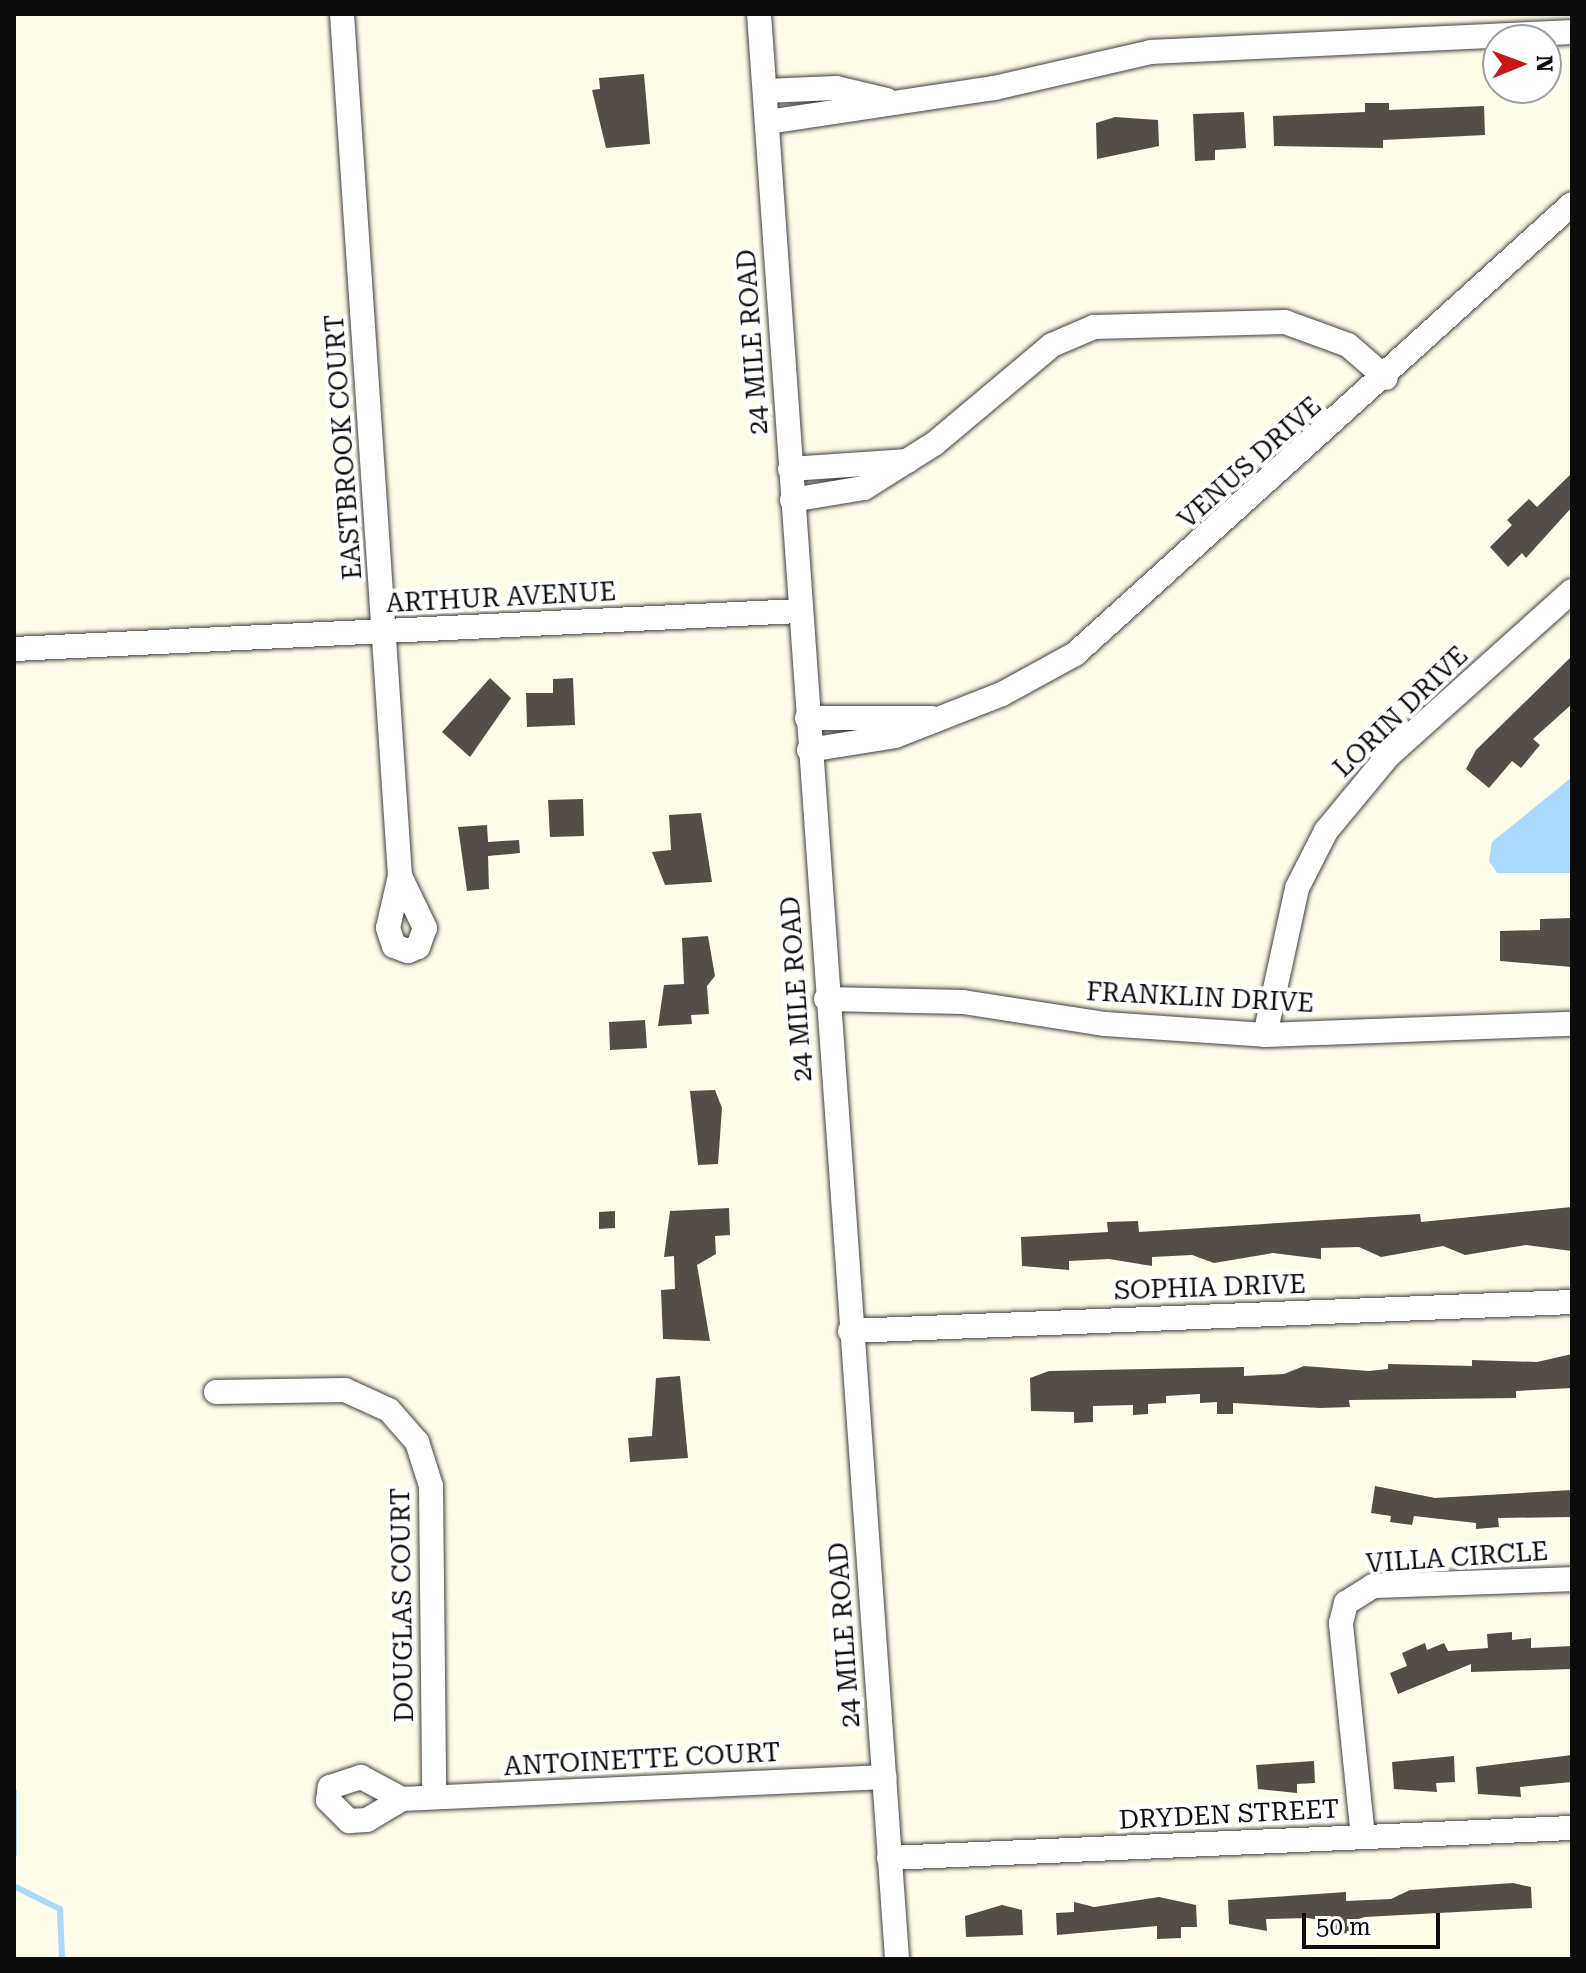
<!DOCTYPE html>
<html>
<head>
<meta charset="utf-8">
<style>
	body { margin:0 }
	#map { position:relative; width:1586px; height:1973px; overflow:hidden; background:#fffcea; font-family:"Roboto Serif",serif }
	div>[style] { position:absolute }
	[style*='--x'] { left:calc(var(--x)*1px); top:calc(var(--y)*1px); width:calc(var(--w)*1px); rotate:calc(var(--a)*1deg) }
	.water>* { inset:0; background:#a9d9fd }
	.stream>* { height:6px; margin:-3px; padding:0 3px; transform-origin:3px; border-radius:3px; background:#a9d9fd }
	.building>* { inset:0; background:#554d47 }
	.roads { filter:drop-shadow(0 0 2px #3f3f3f) drop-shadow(0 0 2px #3f3f3f) }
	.minor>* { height:24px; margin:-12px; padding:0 12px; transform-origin:12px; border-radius:12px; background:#fff }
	span { translate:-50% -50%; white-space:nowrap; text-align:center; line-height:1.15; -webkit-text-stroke:8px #fff; paint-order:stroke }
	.street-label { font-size:26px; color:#0c0c0c }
	.frame { position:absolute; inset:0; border:16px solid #0c0c0c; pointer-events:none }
	.north { position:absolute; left:1482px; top:24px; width:80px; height:80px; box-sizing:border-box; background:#fff; border:2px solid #9e9e9e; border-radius:50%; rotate:89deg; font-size:22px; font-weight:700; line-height:32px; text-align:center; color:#0c0c0c }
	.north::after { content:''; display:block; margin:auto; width:28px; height:36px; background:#c91716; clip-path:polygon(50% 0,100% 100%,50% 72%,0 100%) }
	.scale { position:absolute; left:1302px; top:1913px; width:138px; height:36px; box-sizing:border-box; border:4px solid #0c0c0c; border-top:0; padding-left:10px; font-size:24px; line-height:28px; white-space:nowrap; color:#0c0c0c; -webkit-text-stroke:6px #fff; paint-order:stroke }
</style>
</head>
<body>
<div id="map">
	<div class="water">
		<div style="clip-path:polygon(1572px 777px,1572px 873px,1497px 873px,1489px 861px,1492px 842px)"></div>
	</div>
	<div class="stream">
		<div style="--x:14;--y:1792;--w:62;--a:90"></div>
		<div style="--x:14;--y:1886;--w:51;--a:26.6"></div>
		<div style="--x:60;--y:1909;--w:50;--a:87.7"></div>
	</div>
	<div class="building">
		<div style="clip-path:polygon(644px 74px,650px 144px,606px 148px,592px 90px,600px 89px,599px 78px)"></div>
		<div style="clip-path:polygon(1365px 103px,1389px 103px,1389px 110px,1484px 106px,1485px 135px,1383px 140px,1383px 148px,1274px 146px,1273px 116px,1365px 112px)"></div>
		<div style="clip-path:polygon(1244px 112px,1246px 148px,1215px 150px,1215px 160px,1195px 161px,1193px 114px)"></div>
		<div style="clip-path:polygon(1115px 117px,1158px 120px,1159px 146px,1097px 159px,1096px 123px)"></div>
		<div style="clip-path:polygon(1572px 473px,1572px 507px,1526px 558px,1522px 553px,1508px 567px,1490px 547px,1512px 525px,1507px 520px,1529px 499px,1537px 507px)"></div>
		<div style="clip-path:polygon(1572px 656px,1572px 704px,1533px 739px,1540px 745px,1521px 768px,1512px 761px,1489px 788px,1466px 769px,1476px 750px)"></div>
		<div style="clip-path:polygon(490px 678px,511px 698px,470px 757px,442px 732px)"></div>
		<div style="clip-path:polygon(573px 678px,575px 725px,527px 727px,526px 693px,553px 693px,553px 679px)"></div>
		<div style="clip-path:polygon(583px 799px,584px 836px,550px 837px,548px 800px)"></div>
		<div style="clip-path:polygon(701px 813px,712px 882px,665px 885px,652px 852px,671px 850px,669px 815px)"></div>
		<div style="clip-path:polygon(487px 825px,488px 842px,519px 840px,520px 853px,488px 856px,489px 889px,467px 891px,458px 827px)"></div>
		<div style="clip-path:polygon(1572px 918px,1572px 967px,1500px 961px,1500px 931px,1540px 930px,1540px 919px)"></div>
		<div style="clip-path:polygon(708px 936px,715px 976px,707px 986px,709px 1014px,691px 1015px,692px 1024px,658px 1026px,664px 985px,684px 984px,682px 938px)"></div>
		<div style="clip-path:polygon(645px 1020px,647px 1048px,610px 1050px,609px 1022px)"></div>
		<div style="clip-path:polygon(715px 1090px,722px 1108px,718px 1164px,698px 1165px,690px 1091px)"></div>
		<div style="clip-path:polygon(1572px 1207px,1572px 1251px,1526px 1245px,1465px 1255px,1443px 1246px,1381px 1257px,1359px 1247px,1321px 1248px,1321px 1259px,1273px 1253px,1214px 1263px,1192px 1255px,1152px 1257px,1152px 1266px,1109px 1259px,1069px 1261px,1069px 1270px,1022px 1266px,1021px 1237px,1108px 1232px,1107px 1222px,1138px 1221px,1139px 1232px,1420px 1214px,1421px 1222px)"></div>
		<div style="clip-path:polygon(729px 1208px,730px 1235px,715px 1236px,716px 1254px,697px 1265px,710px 1341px,663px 1339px,661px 1290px,675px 1289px,674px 1256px,664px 1257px,670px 1211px)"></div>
		<div style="clip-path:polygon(615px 1211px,615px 1228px,599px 1229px,599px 1212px)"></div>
		<div style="clip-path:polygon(1572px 1354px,1572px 1388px,1516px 1391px,1516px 1398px,1349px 1400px,1350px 1407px,1320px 1408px,1233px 1403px,1233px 1414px,1217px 1414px,1217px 1402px,1200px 1403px,1200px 1394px,1166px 1396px,1166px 1403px,1148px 1404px,1148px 1414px,1133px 1415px,1133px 1405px,1093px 1406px,1093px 1422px,1074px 1423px,1074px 1412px,1031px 1411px,1030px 1378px,1049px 1371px,1244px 1367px,1244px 1376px,1284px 1374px,1304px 1366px,1369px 1371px,1388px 1369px,1388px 1364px,1472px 1366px,1472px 1360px,1537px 1362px)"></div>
		<div style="clip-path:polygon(680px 1376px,688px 1458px,630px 1462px,628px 1438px,652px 1436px,656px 1378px)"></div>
		<div style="clip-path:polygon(1375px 1486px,1435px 1498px,1572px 1490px,1572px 1517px,1498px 1518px,1499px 1527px,1476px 1529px,1476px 1523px,1414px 1516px,1412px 1525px,1390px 1522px,1391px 1516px,1371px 1513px)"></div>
		<div style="clip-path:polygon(1512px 1632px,1512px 1640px,1531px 1638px,1531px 1648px,1572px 1646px,1572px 1669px,1471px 1672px,1471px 1664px,1398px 1694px,1390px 1673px,1407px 1666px,1402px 1653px,1425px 1643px,1427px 1650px,1444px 1643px,1448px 1651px,1488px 1648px,1487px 1634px)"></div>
		<div style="clip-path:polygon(1572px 1755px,1572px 1782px,1520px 1787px,1521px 1797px,1478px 1794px,1476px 1767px)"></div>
		<div style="clip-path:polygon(1454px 1756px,1455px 1782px,1436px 1783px,1437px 1792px,1394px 1789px,1392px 1762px)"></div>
		<div style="clip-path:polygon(1314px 1761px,1315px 1783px,1297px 1784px,1297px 1793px,1258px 1789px,1256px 1765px)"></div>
		<div style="clip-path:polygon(1513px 1883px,1531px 1887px,1532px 1908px,1365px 1917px,1348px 1922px,1349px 1933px,1325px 1934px,1324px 1921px,1308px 1918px,1266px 1919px,1267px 1931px,1229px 1924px,1228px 1900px,1346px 1892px,1346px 1901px,1391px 1899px,1410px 1890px)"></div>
		<div style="clip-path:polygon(1159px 1897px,1196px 1905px,1197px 1927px,1181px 1927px,1181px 1938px,1157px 1939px,1157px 1926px,1057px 1935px,1056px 1913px,1074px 1912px,1074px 1902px,1094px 1907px)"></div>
		<div style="clip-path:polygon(1002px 1905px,1022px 1910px,1023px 1935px,966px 1937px,965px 1916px)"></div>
	</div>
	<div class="roads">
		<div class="minor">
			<div style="--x:342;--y:14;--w:864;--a:86.15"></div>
			<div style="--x:400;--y:876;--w:53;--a:103"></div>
			<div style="--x:388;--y:928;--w:19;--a:72"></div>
			<div style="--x:394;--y:946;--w:15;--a:20"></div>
			<div style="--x:408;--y:951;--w:11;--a:-22"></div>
			<div style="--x:418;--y:947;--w:20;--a:-70"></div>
			<div style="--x:425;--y:928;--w:58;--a:-115.7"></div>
			<div style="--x:759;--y:14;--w:1950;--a:85.94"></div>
			<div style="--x:765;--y:91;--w:71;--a:-2.4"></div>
			<div style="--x:836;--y:88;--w:52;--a:13.2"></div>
			<div style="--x:767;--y:122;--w:230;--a:-8.5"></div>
			<div style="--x:994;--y:88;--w:161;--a:-12.9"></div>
			<div style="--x:1151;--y:52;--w:421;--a:-2.7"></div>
			<div style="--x:790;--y:469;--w:118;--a:-3.9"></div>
			<div style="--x:792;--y:500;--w:73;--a:-9.5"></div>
			<div style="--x:864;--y:488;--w:83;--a:-32.2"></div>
			<div style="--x:934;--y:444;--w:154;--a:-40"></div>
			<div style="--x:1052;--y:345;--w:46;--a:-23.2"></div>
			<div style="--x:1094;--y:327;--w:191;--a:-1.5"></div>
			<div style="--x:1285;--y:322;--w:67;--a:20.1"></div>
			<div style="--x:1348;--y:345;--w:50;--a:41"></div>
			<div style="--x:14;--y:649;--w:787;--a:-2.77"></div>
			<div style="--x:807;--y:718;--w:125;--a:0"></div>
			<div style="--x:809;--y:750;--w:87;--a:-9.2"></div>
			<div style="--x:895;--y:736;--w:115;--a:-21.4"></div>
			<div style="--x:1002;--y:694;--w:83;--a:-28.7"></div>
			<div style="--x:1075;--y:654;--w:670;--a:-42.16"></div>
			<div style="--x:826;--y:999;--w:137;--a:1.3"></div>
			<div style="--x:963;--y:1002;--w:144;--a:8.8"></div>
			<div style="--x:1105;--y:1024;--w:160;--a:3.9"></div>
			<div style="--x:1265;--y:1035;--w:307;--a:-2.1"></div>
			<div style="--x:1265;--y:1035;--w:150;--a:-77.7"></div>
			<div style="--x:1297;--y:888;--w:64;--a:-63"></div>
			<div style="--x:1326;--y:831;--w:97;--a:-50.4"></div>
			<div style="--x:1388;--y:756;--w:247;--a:-41.9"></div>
			<div style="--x:850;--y:1331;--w:723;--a:-2.3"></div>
			<div style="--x:216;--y:1392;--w:129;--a:-0.9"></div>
			<div style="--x:345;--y:1390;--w:48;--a:24.4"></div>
			<div style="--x:389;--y:1410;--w:43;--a:48.8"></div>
			<div style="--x:417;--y:1442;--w:46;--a:72.3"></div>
			<div style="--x:431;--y:1486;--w:311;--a:89.4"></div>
			<div style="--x:402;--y:1799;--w:47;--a:-151.8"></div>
			<div style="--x:361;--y:1777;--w:33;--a:162"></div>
			<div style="--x:330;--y:1787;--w:13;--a:99"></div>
			<div style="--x:328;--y:1800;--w:30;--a:45"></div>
			<div style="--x:349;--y:1821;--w:18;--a:-3"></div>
			<div style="--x:367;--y:1820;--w:41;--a:-31"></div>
			<div style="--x:402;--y:1799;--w:483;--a:-2.6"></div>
			<div style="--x:1363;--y:1837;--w:215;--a:-95.9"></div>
			<div style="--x:1341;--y:1623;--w:21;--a:-76"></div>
			<div style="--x:1346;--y:1603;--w:32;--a:-32"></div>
			<div style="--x:1373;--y:1586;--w:199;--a:-2"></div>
			<div style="--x:889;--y:1858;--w:684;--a:-2.52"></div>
		</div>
	</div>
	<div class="street-label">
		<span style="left:753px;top:342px;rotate:-94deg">24 MILE ROAD</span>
		<span style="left:344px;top:447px;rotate:-94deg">EASTBROOK COURT</span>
		<span style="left:1250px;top:463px;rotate:-42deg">VENUS DRIVE</span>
		<span style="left:501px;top:598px;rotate:-3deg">ARTHUR AVENUE</span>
		<span style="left:1401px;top:712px;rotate:-44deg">LORIN DRIVE</span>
		<span style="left:797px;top:989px;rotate:-94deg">24 MILE ROAD</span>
		<span style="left:1200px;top:998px;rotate:3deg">FRANKLIN DRIVE</span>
		<span style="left:1210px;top:1288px;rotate:-2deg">SOPHIA DRIVE</span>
		<span style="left:1457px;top:1558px;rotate:-4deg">VILLA CIRCLE</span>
		<span style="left:403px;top:1605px;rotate:-91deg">DOUGLAS COURT</span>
		<span style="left:845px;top:1635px;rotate:-94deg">24 MILE ROAD</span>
		<span style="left:642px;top:1760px;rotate:-3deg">ANTOINETTE COURT</span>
		<span style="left:1229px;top:1815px;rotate:-3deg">DRYDEN STREET</span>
	</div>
	<div class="frame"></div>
	<div class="north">N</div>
	<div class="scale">50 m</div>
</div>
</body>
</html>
